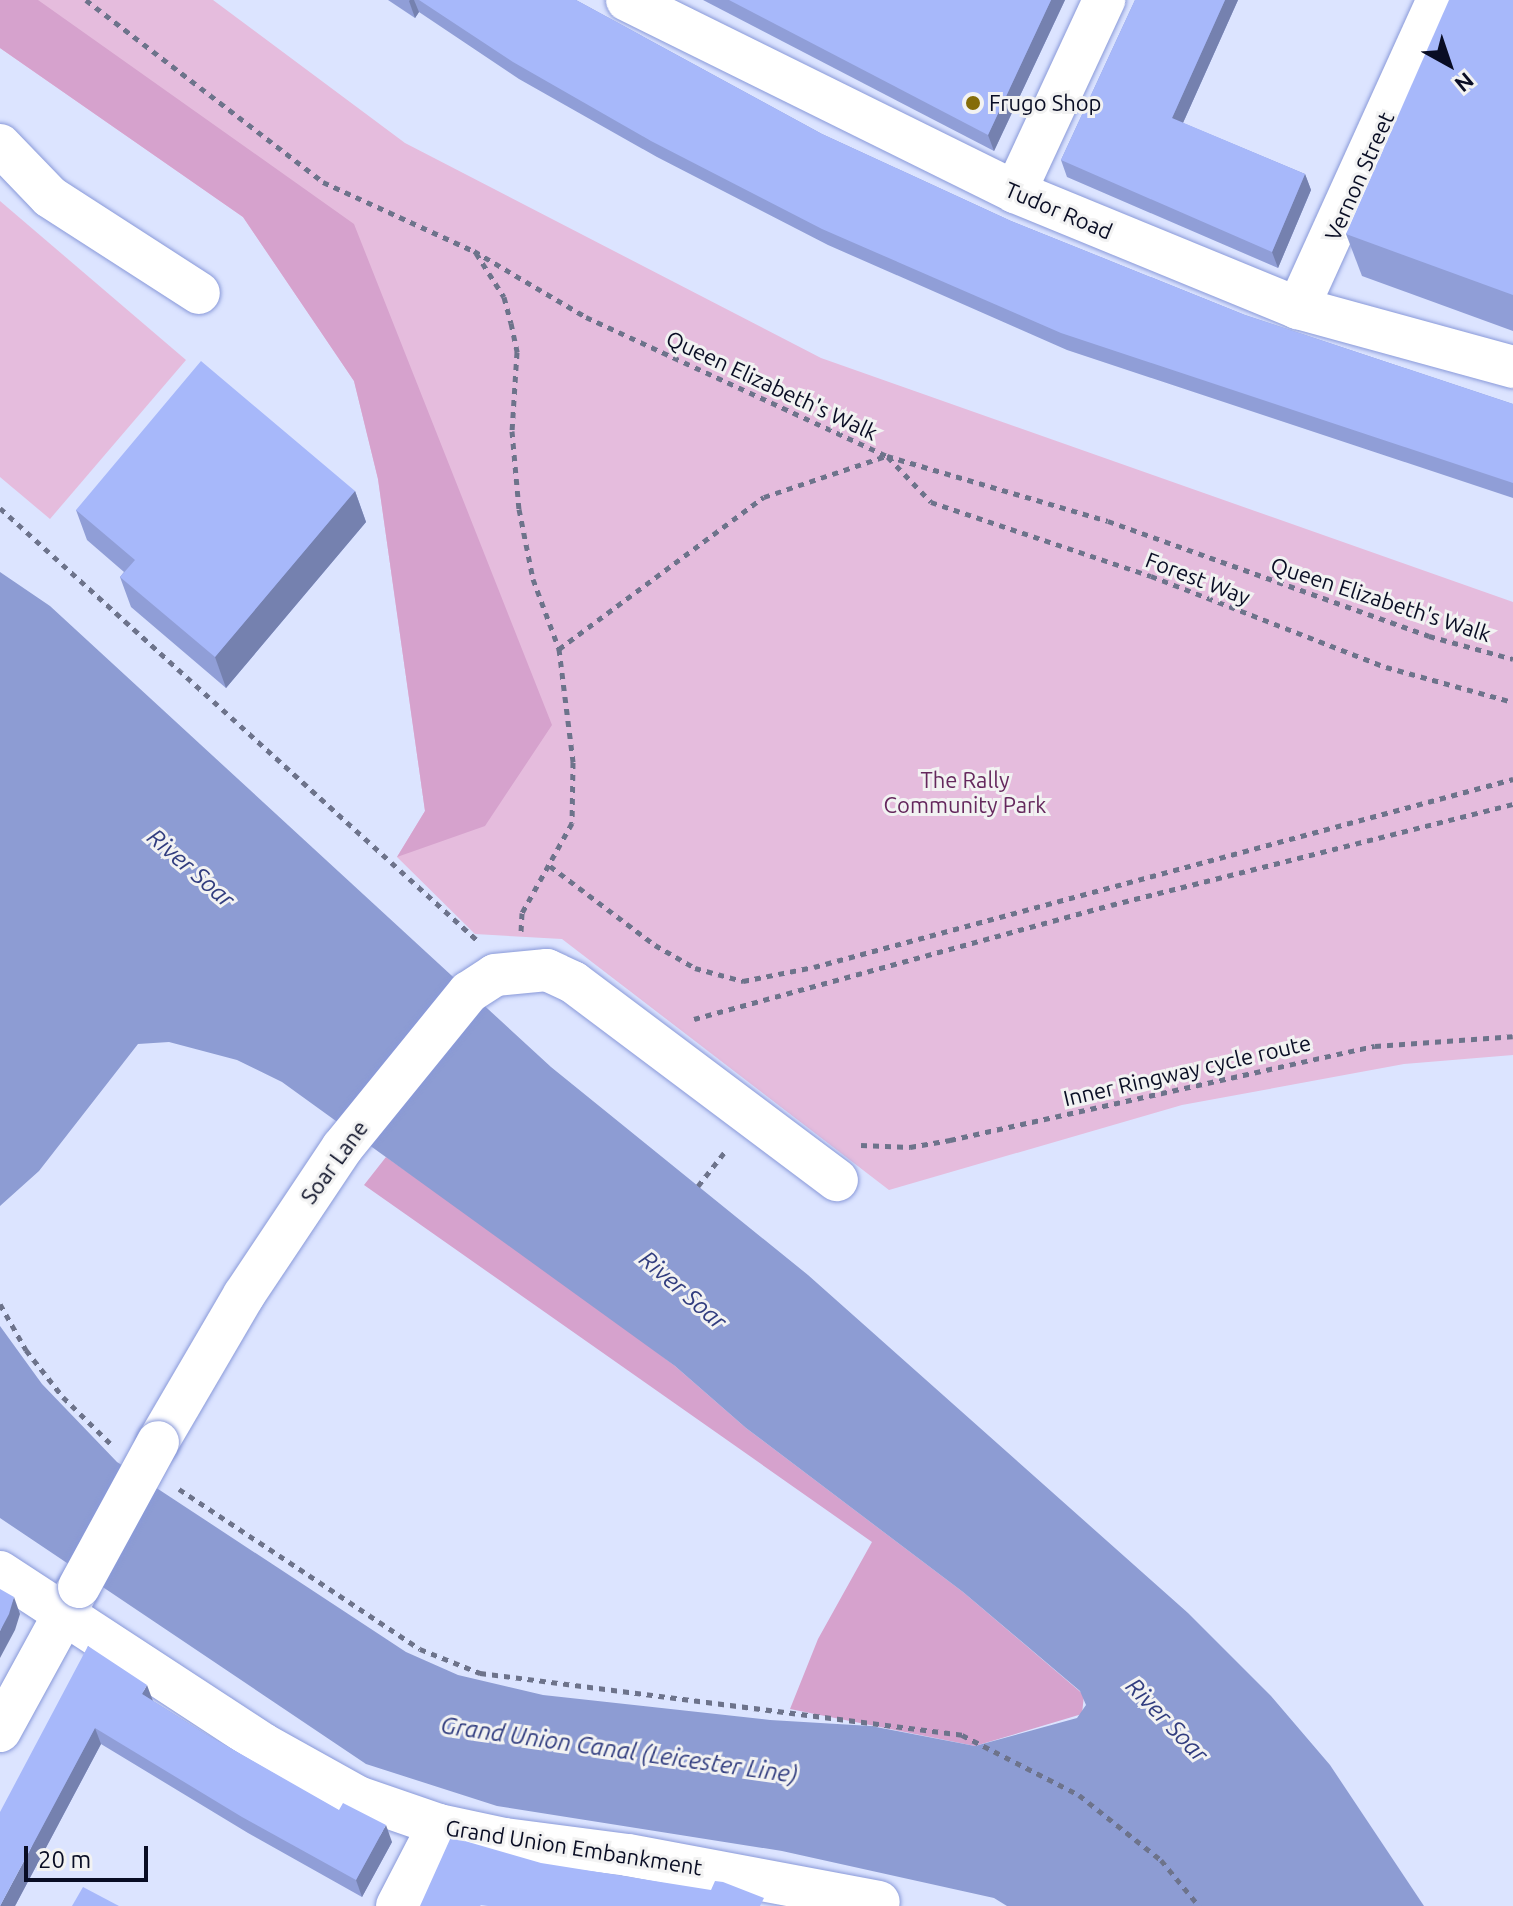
<!DOCTYPE html>
<html>
<head>
<meta charset="utf-8">
<style>
	body { margin:0 }
	#map { position:relative; width:1513px; height:1906px; overflow:hidden; background:#dce4ff; font-family:Ubuntu,sans-serif }
	div>[style] { position:absolute }
	[style*='--x'] { left:calc(var(--x)*1px); top:calc(var(--y)*1px); width:calc(var(--w)*1px); rotate:calc(var(--a)*1deg) }
	.green>* { inset:0; background:#e5bcdd }
	.forest>* { inset:0; background:#d6a2cd }
	.water>* { inset:0; background:#8d9cd3 }
	.path>* { height:5px; margin-top:-2.5px; transform-origin:0; background:repeating-linear-gradient(90deg,#6d738b 0 6px,transparent 0 12px) }
	.roads { filter:drop-shadow(0 0 2px #8999d9) drop-shadow(0 0 2px #8999d9) }
	.minor>* { height:42px; margin:-21px; padding:0 21px; transform-origin:21px; border-radius:21px; background:#fff }
	.bridges { filter:drop-shadow(0 0 2px #8999d9) drop-shadow(0 0 2px #8999d9) }
	.minor-bridge>* { height:42px; margin:-21px; padding:0 21px; transform-origin:21px; border-radius:21px; background:#fff }
	.wall>* { inset:0; background:#909ed7 }
	.shaded-wall>* { inset:0; background:#7581af }
	.building>* { inset:0; background:#a7b8fa }
	.dots>* { width:22px; height:22px; translate:-50% -50%; box-sizing:border-box; border:4px solid #f2f2f2; border-radius:50% }
	span { translate:-50% -50%; white-space:nowrap; text-align:center; line-height:1.15; -webkit-text-stroke:6px #f2f2f2; paint-order:stroke }
	.poi-label { font-size:22px; color:#090d24 }
	.left { translate:0 -50%; text-align:left }
	.street-label { font-size:22px; color:#090d24 }
	.park-label { font-size:22px; color:#65285d }
	.water-label { font-size:24px; color:#313d7f; font-style:italic }
	.north { position:absolute; left:1409px; top:24px; width:80px; height:80px; -webkit-text-stroke:6px #f2f2f2; paint-order:stroke; rotate:140deg; font-size:22px; font-weight:700; line-height:32px; text-align:center; color:#090d24 }
	.north::after { content:''; display:block; margin:auto; width:28px; height:36px; background:#090d24; clip-path:polygon(50% 0,100% 100%,50% 72%,0 100%) }
	.scale { position:absolute; left:24px; top:1846px; width:124px; height:36px; box-sizing:border-box; border:4px solid #090d24; border-top:0; padding-left:10px; font-size:24px; line-height:28px; white-space:nowrap; color:#090d24; -webkit-text-stroke:6px #f2f2f2; paint-order:stroke }
</style>
</head>
<body>
<div id="map">
	<div class="green">
		<div style="clip-path:polygon(0 0,213px 0,405px 143px,821px 358px,1513px 602px,1513px 1055px,1404px 1064px,1182px 1105px,889px 1190px,562px 939px,475px 934px,397px 857px,425px 811px,378px 479px,354px 381px,243px 217px,0 48px)"></div>
		<div style="clip-path:polygon(0 201px,186px 360px,50px 519px,0 477px)"></div>
	</div>
	<div class="forest">
		<div style="clip-path:polygon(0 0,38px 0,354px 224px,552px 725px,485px 826px,397px 857px,425px 811px,378px 479px,354px 381px,243px 217px,0 48px)"></div>
		<div style="clip-path:polygon(386px 1157px,566px 1283px,675px 1366px,746px 1428px,963px 1592px,1084px 1695px,1082px 1714px,975px 1746px,790px 1709px,818px 1639px,872px 1542px,364px 1185px)"></div>
	</div>
	<div class="water">
		<div style="clip-path:polygon(0 572px,50px 606px,551px 1067px,808px 1275px,1188px 1613px,1271px 1696px,1330px 1765px,1424px 1906px,1007px 1906px,994px 1898px,782px 1851px,497px 1806px,366px 1764px,0 1518px,0 1326px,42px 1384px,117px 1462px,406px 1652px,458px 1675px,543px 1695px,770px 1720px,871px 1726px,975px 1746px,1077px 1718px,1086px 1705px,1080px 1691px,963px 1592px,746px 1428px,675px 1366px,282px 1082px,237px 1060px,169px 1042px,138px 1044px,39px 1171px,0 1206px)"></div>
	</div>
	<div class="path">
		<div style="--x:86;--y:0;--w:299;--a:37.5"></div>
		<div style="--x:323;--y:182;--w:166;--a:24.6"></div>
		<div style="--x:474;--y:251;--w:130;--a:30.5"></div>
		<div style="--x:586;--y:317;--w:332;--a:24.8"></div>
		<div style="--x:887;--y:456;--w:230;--a:16.4"></div>
		<div style="--x:1108;--y:521;--w:341;--a:19.7"></div>
		<div style="--x:1429;--y:636;--w:87;--a:15.3"></div>
		<div style="--x:476;--y:253;--w:52;--a:57.5"></div>
		<div style="--x:504;--y:297;--w:27;--a:75"></div>
		<div style="--x:511;--y:323;--w:30;--a:78"></div>
		<div style="--x:517;--y:352;--w:79;--a:93.6"></div>
		<div style="--x:512;--y:431;--w:78;--a:84.9"></div>
		<div style="--x:519;--y:509;--w:71;--a:78.7"></div>
		<div style="--x:533;--y:579;--w:75;--a:69.6"></div>
		<div style="--x:559;--y:649;--w:114;--a:82.9"></div>
		<div style="--x:573;--y:762;--w:61;--a:90.9"></div>
		<div style="--x:572;--y:823;--w:103;--a:119.1"></div>
		<div style="--x:522;--y:913;--w:19;--a:93"></div>
		<div style="--x:888;--y:457;--w:62;--a:46.3"></div>
		<div style="--x:931;--y:502;--w:232;--a:18.6"></div>
		<div style="--x:1151;--y:576;--w:252;--a:21.2"></div>
		<div style="--x:1386;--y:667;--w:132;--a:15.4"></div>
		<div style="--x:0;--y:508;--w:644;--a:42.17"></div>
		<div style="--x:559;--y:649;--w:255;--a:-36.6"></div>
		<div style="--x:764;--y:497;--w:129;--a:-18.6"></div>
		<div style="--x:550;--y:866;--w:131;--a:37"></div>
		<div style="--x:655;--y:945;--w:46;--a:29.9"></div>
		<div style="--x:695;--y:968;--w:50;--a:15.2"></div>
		<div style="--x:743;--y:981;--w:72;--a:-11.2"></div>
		<div style="--x:814;--y:967;--w:724;--a:-15.05"></div>
		<div style="--x:694;--y:1019;--w:432;--a:-15.3"></div>
		<div style="--x:1111;--y:905;--w:414;--a:-14.1"></div>
		<div style="--x:861;--y:1145;--w:49;--a:2.3"></div>
		<div style="--x:910;--y:1147;--w:41;--a:-9.9"></div>
		<div style="--x:950;--y:1140;--w:435;--a:-12.5"></div>
		<div style="--x:1375;--y:1046;--w:138;--a:-4.1"></div>
		<div style="--x:698;--y:1186;--w:47;--a:-51.9"></div>
		<div style="--x:0;--y:1304;--w:53;--a:60.5"></div>
		<div style="--x:26;--y:1350;--w:60;--a:51.8"></div>
		<div style="--x:63;--y:1397;--w:66;--a:44.4"></div>
		<div style="--x:179;--y:1489;--w:289;--a:33.6"></div>
		<div style="--x:420;--y:1649;--w:65;--a:21.8"></div>
		<div style="--x:480;--y:1673;--w:486;--a:7.3"></div>
		<div style="--x:962;--y:1735;--w:131;--a:27.1"></div>
		<div style="--x:1079;--y:1795;--w:105;--a:38.4"></div>
		<div style="--x:1161;--y:1860;--w:60;--a:50.4"></div>
	</div>
	<div class="roads">
		<div class="minor">
			<div style="--x:627;--y:0;--w:433;--a:26.3"></div>
			<div style="--x:1015;--y:192;--w:306;--a:22.3"></div>
			<div style="--x:1298;--y:308;--w:223;--a:15.3"></div>
			<div style="--x:0;--y:145;--w:72;--a:46.1"></div>
			<div style="--x:50;--y:197;--w:177;--a:32.8"></div>
			<div style="--x:1015;--y:192;--w:212;--a:-65.1"></div>
			<div style="--x:1298;--y:308;--w:338;--a:-65.6"></div>
			<div style="--x:158;--y:1442;--w:170;--a:-59.7"></div>
			<div style="--x:244;--y:1295;--w:177;--a:-56.3"></div>
			<div style="--x:342;--y:1148;--w:201;--a:-50.9"></div>
			<div style="--x:469;--y:992;--w:31;--a:-33"></div>
			<div style="--x:495;--y:975;--w:52;--a:-5.5"></div>
			<div style="--x:547;--y:970;--w:29;--a:25"></div>
			<div style="--x:573;--y:982;--w:330;--a:36.9"></div>
			<div style="--x:0;--y:1572;--w:314;--a:33.2"></div>
			<div style="--x:263;--y:1744;--w:109;--a:29.2"></div>
			<div style="--x:358;--y:1797;--w:86;--a:19.1"></div>
			<div style="--x:439;--y:1825;--w:67;--a:12"></div>
			<div style="--x:505;--y:1839;--w:124;--a:7.4"></div>
			<div style="--x:628;--y:1855;--w:255;--a:10.6"></div>
			<div style="--x:0;--y:1731;--w:158;--a:-61.3"></div>
			<div style="--x:397;--y:1906;--w:91;--a:-62.6"></div>
		</div>
	</div>
	<div class="bridges">
		<div class="minor-bridge">
			<div style="--x:79;--y:1587;--w:165;--a:-61.4"></div>
		</div>
	</div>
	<div class="wall">
		<div style="clip-path:polygon(388px 0,576px 0,822px 134px,1011px 221px,1245px 315px,1513px 404px,1513px 498px,1067px 350px,828px 245px,657px 157px,519px 79px,419px 12px,415px 18px)"></div>
		<div style="clip-path:polygon(703px 0,1065px 0,994px 151px)"></div>
		<div style="clip-path:polygon(1135px 0,1238px 0,1183px 123px,1305px 174px,1311px 190px,1278px 268px,1067px 177px,1061px 160px)"></div>
		<div style="clip-path:polygon(1513px 0,1513px 331px,1362px 276px,1346px 234px)"></div>
		<div style="clip-path:polygon(355px 491px,366px 522px,226px 688px,131px 607px,120px 577px,124px 572px,87px 540px,76px 510px)"></div>
		<div style="clip-path:polygon(88px 1646px,153px 1701px,204px 1733px,392px 1842px,362px 1897px,248px 1833px,101px 1744px,15px 1906px)"></div>
	</div>
	<div class="shaded-wall">
		<div style="clip-path:polygon(410px 0,414px 0,419px 12px,415px 18px,409px 1px)"></div>
		<div style="clip-path:polygon(1051px 0,1065px 0,994px 151px,988px 135px)"></div>
		<div style="clip-path:polygon(1225px 0,1238px 0,1178px 134px,1172px 118px)"></div>
		<div style="clip-path:polygon(1305px 174px,1311px 190px,1278px 268px,1272px 252px)"></div>
		<div style="clip-path:polygon(355px 491px,366px 522px,226px 688px,215px 657px)"></div>
		<div style="clip-path:polygon(14px 1597px,20px 1614px,15px 1630px,0 1658px,0 1631px)"></div>
		<div style="clip-path:polygon(147px 1685px,153px 1701px,142px 1694px)"></div>
		<div style="clip-path:polygon(95px 1728px,101px 1744px,15px 1906px,0 1906px)"></div>
		<div style="clip-path:polygon(386px 1825px,392px 1842px,362px 1897px,356px 1880px)"></div>
	</div>
	<div class="building">
		<div style="clip-path:polygon(419px 0,576px 0,822px 134px,1011px 221px,1245px 315px,1513px 404px,1513px 483px,1061px 333px,822px 229px,651px 141px,513px 62px)"></div>
		<div style="clip-path:polygon(729px 0,1051px 0,988px 135px)"></div>
		<div style="clip-path:polygon(1135px 0,1225px 0,1172px 118px,1305px 174px,1272px 252px,1061px 160px)"></div>
		<div style="clip-path:polygon(1449px 0,1513px 0,1513px 295px,1346px 234px)"></div>
		<div style="clip-path:polygon(201px 361px,355px 491px,215px 657px,120px 577px,135px 560px,76px 510px)"></div>
		<div style="clip-path:polygon(0 1589px,14px 1597px,9px 1614px,0 1631px)"></div>
		<div style="clip-path:polygon(88px 1646px,147px 1685px,142px 1694px,204px 1733px,339px 1810px,343px 1803px,386px 1825px,356px 1880px,242px 1817px,95px 1728px,0 1906px,0 1812px)"></div>
		<div style="clip-path:polygon(451px 1837px,541px 1863px,711px 1890px,715px 1881px,723px 1882px,764px 1898px,760px 1906px,488px 1906px,481px 1905px,480px 1906px,420px 1906px)"></div>
		<div style="clip-path:polygon(83px 1887px,119px 1906px,72px 1906px)"></div>
	</div>
	<div class="dots">
		<div style="left:973px;top:103px;background:#856c09"></div>
	</div>
	<div class="poi-label">
		<span class="left" style="left:989px;top:103px">Frugo Shop</span>
	</div>
	<div class="street-label">
		<span style="left:1359px;top:176px;rotate:-66deg">Vernon Street</span>
		<span style="left:1059px;top:210px;rotate:23deg">Tudor Road</span>
		<span style="left:772px;top:385px;rotate:25deg">Queen Elizabeth's Walk</span>
		<span style="left:1198px;top:578px;rotate:21deg">Forest Way</span>
		<span style="left:1381px;top:599px;rotate:18deg">Queen Elizabeth's Walk</span>
		<span style="left:1187px;top:1070px;rotate:-13deg">Inner Ringway cycle route</span>
		<span style="left:334px;top:1162px;rotate:-54deg">Soar Lane</span>
		<span style="left:574px;top:1847px;rotate:9deg">Grand Union Embankment</span>
	</div>
	<div class="park-label">
		<span style="left:965px;top:792px">The Rally<br>Community Park</span>
	</div>
	<div class="water-label">
		<span style="left:191px;top:868px;rotate:41deg">River Soar</span>
		<span style="left:683px;top:1290px;rotate:41deg">River Soar</span>
		<span style="left:1167px;top:1720px;rotate:46deg">River Soar</span>
		<span style="left:619px;top:1750px;rotate:8deg">Grand Union Canal (Leicester Line)</span>
	</div>
	<div class="north">N</div>
	<div class="scale">20 m</div>
</div>
</body>
</html>
